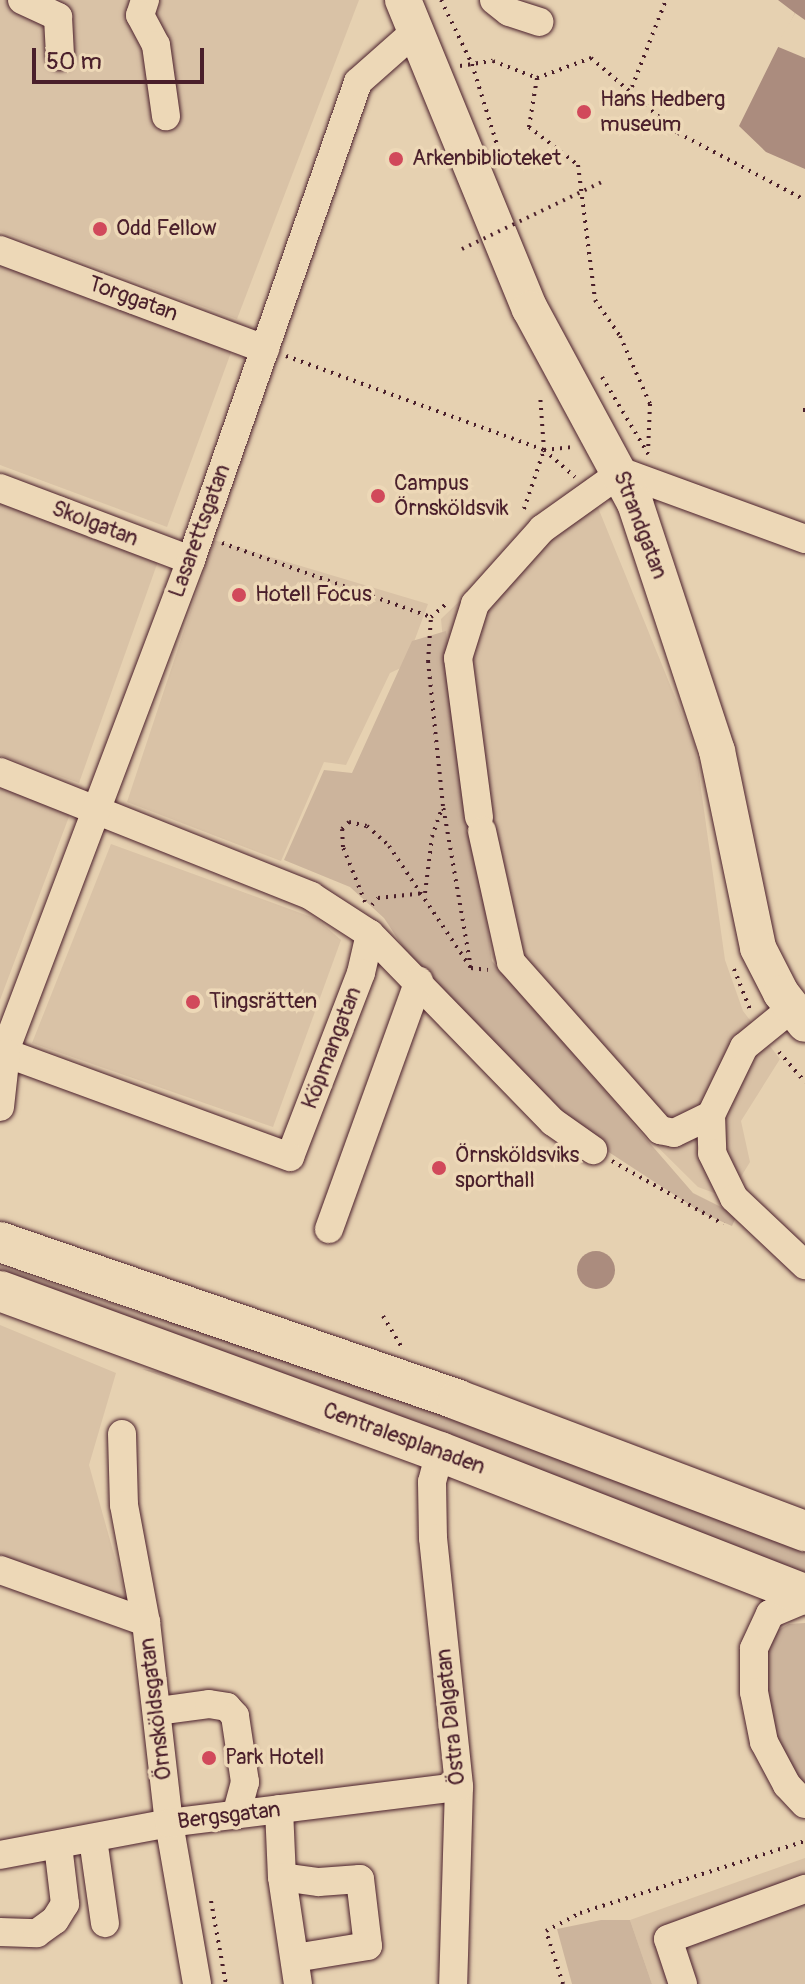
<!DOCTYPE html>
<html>
<head>
<meta charset="utf-8">
<style>
	body { margin:0 }
	#map { position:relative; width:805px; height:1984px; overflow:hidden; background:#e6d1b1; font-family:Pangolin,sans-serif }
	div>[style] { position:absolute }
	[style*='--x'] { left:calc(var(--x)*1px); top:calc(var(--y)*1px); width:calc(var(--w)*1px); rotate:calc(var(--a)*1deg) }
	.built>* { inset:0; background:#d9c2a6 }
	.green>* { inset:0; background:#ccb49c }
	.water>* { inset:0; background:#ab8c7e }
	.round { border-radius:50% }
	.pier>* { inset:0; background:#e6d1b1 }
	.path>* { height:4px; margin-top:-2px; transform-origin:0; background:repeating-linear-gradient(90deg,#4a1f2b 0 2px,transparent 0 8px) }
	.roads { filter:drop-shadow(0 0 2px #4a1f2b) drop-shadow(0 0 2px #4a1f2b) }
	.minor>* { height:28px; margin:-14px; padding:0 14px; transform-origin:14px; border-radius:14px; background:#edd8b7 }
	.major>* { height:36px; margin:-18px; padding:0 18px; transform-origin:18px; border-radius:18px; background:#edd8b7 }
	.highway>* { height:40px; margin:-20px; padding:0 20px; transform-origin:20px; border-radius:20px; background:#edd8b7 }
	.path-bridge>* { height:4px; margin-top:-2px; transform-origin:0; background:repeating-linear-gradient(90deg,#4a1f2b 0 2px,transparent 0 8px) }
	.dots>* { width:22px; height:22px; translate:-50% -50%; box-sizing:border-box; border:4px solid #edd8b7; border-radius:50% }
	span { translate:-50% -50%; white-space:nowrap; text-align:center; line-height:1.15; -webkit-text-stroke:7px #edd8b7; paint-order:stroke }
	.poi-label { font-size:22px; color:#4a1f2b }
	.left { translate:0 -50%; text-align:left }
	.street-label { font-size:22px; color:#4a1f2b }
	.scale { position:absolute; left:32px; top:48px; width:172px; height:36px; box-sizing:border-box; border:4px solid #4a1f2b; border-top:0; padding-left:10px; font-size:24px; line-height:28px; white-space:nowrap; color:#4a1f2b; -webkit-text-stroke:6px #edd8b7; paint-order:stroke }
</style>
</head>
<body>
<div id="map">
	<div class="built">
		<div style="clip-path:polygon(0 0,359px 0,237px 319px,0 231px)"></div>
		<div style="clip-path:polygon(0 261px,233px 347px,167px 527px,0 465px)"></div>
		<div style="clip-path:polygon(586px 478px,695px 746px,725px 960px,743px 1011px,780px 1059px,741px 1121px,750px 1162px,728px 1198px,698px 1187px,599px 1089px,492px 958px,454px 759px,441px 619px)"></div>
		<div style="clip-path:polygon(0 495px,161px 553px,79px 783px,0 755px)"></div>
		<div style="clip-path:polygon(214px 540px,428px 604px,405px 666px,390px 673px,346px 765px,324px 762px,281px 861px,127px 802px)"></div>
		<div style="clip-path:polygon(0 778px,73px 806px,0 1000px)"></div>
		<div style="clip-path:polygon(111px 844px,317px 919px,341px 940px,273px 1127px,32px 1043px)"></div>
		<div style="clip-path:polygon(0 1325px,116px 1373px,89px 1465px,129px 1608px,0 1559px)"></div>
		<div style="clip-path:polygon(805px 1858px,805px 1984px,652px 1984px,630px 1920px)"></div>
	</div>
	<div class="green">
		<div style="clip-path:polygon(446px 631px,492px 961px,693px 1193px,737px 1215px,732px 1226px,702px 1213px,578px 1132px,405px 950px,384px 918px,350px 887px,284px 860px,324px 770px,352px 773px,412px 641px)"></div>
		<div style="clip-path:polygon(0 1266px,159px 1319px,215px 1329px,805px 1544px,805px 1574px,0 1277px)"></div>
		<div style="clip-path:polygon(142px 1369px,194px 1377px,319px 1423px,320px 1434px)"></div>
		<div style="clip-path:polygon(805px 1623px,805px 1787px,773px 1739px,766px 1665px,771px 1634px,789px 1624px)"></div>
		<div style="clip-path:polygon(601px 1920px,630px 1920px,652px 1984px,572px 1984px,557px 1929px)"></div>
	</div>
	<div class="water">
		<div style="clip-path:polygon(778px 0,805px 0,805px 169px,766px 152px,739px 126px,795px 13px)"></div>
		<div class="round" style="left:577px;top:1251px;width:38px;height:38px"></div>
	</div>
	<div class="pier">
		<div style="clip-path:polygon(795px 13px,805px 20px,805px 58px,776px 46px)"></div>
	</div>
	<div class="path">
		<div style="--x:441;--y:0;--w:71;--a:64.2"></div>
		<div style="--x:472;--y:64;--w:88;--a:72.8"></div>
		<div style="--x:460;--y:66;--w:33;--a:-9"></div>
		<div style="--x:493;--y:61;--w:47;--a:21.1"></div>
		<div style="--x:537;--y:78;--w:58;--a:-20.3"></div>
		<div style="--x:591;--y:58;--w:115;--a:40.8"></div>
		<div style="--x:678;--y:133;--w:144;--a:27.8"></div>
		<div style="--x:537;--y:78;--w:50;--a:99.3"></div>
		<div style="--x:529;--y:127;--w:62;--a:37.8"></div>
		<div style="--x:578;--y:165;--w:136;--a:82.8"></div>
		<div style="--x:595;--y:300;--w:44;--a:55.2"></div>
		<div style="--x:620;--y:336;--w:74;--a:66.2"></div>
		<div style="--x:650;--y:404;--w:47;--a:92.4"></div>
		<div style="--x:632;--y:87;--w:93;--a:-68.7"></div>
		<div style="--x:286;--y:356;--w:275;--a:20"></div>
		<div style="--x:544;--y:450;--w:41;--a:41.1"></div>
		<div style="--x:602;--y:377;--w:90;--a:59.1"></div>
		<div style="--x:803;--y:410;--w:2;--a:0"></div>
		<div style="--x:544;--y:450;--w:30;--a:-6"></div>
		<div style="--x:524;--y:509;--w:62;--a:-71.3"></div>
		<div style="--x:544;--y:450;--w:56;--a:-94.1"></div>
		<div style="--x:222;--y:543;--w:222;--a:19.5"></div>
		<div style="--x:365;--y:902;--w:59;--a:-111.8"></div>
		<div style="--x:343;--y:847;--w:18;--a:-93"></div>
		<div style="--x:342;--y:829;--w:10;--a:-45"></div>
		<div style="--x:349;--y:822;--w:18;--a:13"></div>
		<div style="--x:367;--y:826;--w:30;--a:42"></div>
		<div style="--x:389;--y:846;--w:147;--a:56.1"></div>
		<div style="--x:471;--y:968;--w:164;--a:-99.8"></div>
		<div style="--x:443;--y:806;--w:145;--a:-95.9"></div>
		<div style="--x:428;--y:662;--w:45;--a:-86.2"></div>
		<div style="--x:431;--y:617;--w:23;--a:-41"></div>
		<div style="--x:372;--y:905;--w:9;--a:-49"></div>
		<div style="--x:378;--y:898;--w:47;--a:-6.1"></div>
		<div style="--x:425;--y:893;--w:56;--a:-82.9"></div>
		<div style="--x:432;--y:837;--w:31;--a:-71"></div>
		<div style="--x:471;--y:968;--w:17;--a:7"></div>
		<div style="--x:734;--y:969;--w:46;--a:68.4"></div>
		<div style="--x:779;--y:1052;--w:40;--a:49"></div>
		<div style="--x:612;--y:1161;--w:128;--a:29.6"></div>
		<div style="--x:383;--y:1316;--w:37;--a:59"></div>
		<div style="--x:211;--y:1901;--w:84;--a:79.8"></div>
		<div style="--x:563;--y:1984;--w:56;--a:-107.8"></div>
		<div style="--x:546;--y:1931;--w:38;--a:-28"></div>
		<div style="--x:580;--y:1913;--w:236;--a:-17.7"></div>
	</div>
	<div class="roads">
		<div class="minor">
			<div style="--x:22;--y:0;--w:40;--a:25"></div>
			<div style="--x:58;--y:17;--w:39;--a:87"></div>
			<div style="--x:145;--y:0;--w:16;--a:108"></div>
			<div style="--x:140;--y:15;--w:34;--a:62"></div>
			<div style="--x:156;--y:45;--w:72;--a:82"></div>
			<div style="--x:494;--y:0;--w:19;--a:39"></div>
			<div style="--x:509;--y:12;--w:32;--a:18"></div>
			<div style="--x:0;--y:250;--w:283;--a:20.5"></div>
			<div style="--x:0;--y:488;--w:204;--a:20.7"></div>
			<div style="--x:0;--y:772;--w:335;--a:21.7"></div>
			<div style="--x:311;--y:896;--w:70;--a:32.8"></div>
			<div style="--x:370;--y:934;--w:40;--a:103"></div>
			<div style="--x:361;--y:973;--w:197;--a:111.1"></div>
			<div style="--x:290;--y:1157;--w:309;--a:-159.9"></div>
			<div style="--x:479;--y:817;--w:160;--a:-97.5"></div>
			<div style="--x:458;--y:658;--w:57;--a:-72.5"></div>
			<div style="--x:475;--y:604;--w:101;--a:-48.2"></div>
			<div style="--x:542;--y:529;--w:98;--a:-35.5"></div>
			<div style="--x:622;--y:472;--w:195;--a:20.1"></div>
			<div style="--x:482;--y:831;--w:134;--a:77.5"></div>
			<div style="--x:511;--y:962;--w:225;--a:48.4"></div>
			<div style="--x:660;--y:1130;--w:14;--a:12"></div>
			<div style="--x:674;--y:1133;--w:41;--a:-25.9"></div>
			<div style="--x:711;--y:1115;--w:76;--a:-64.1"></div>
			<div style="--x:744;--y:1047;--w:62;--a:-39.1"></div>
			<div style="--x:370;--y:934;--w:262;--a:45.8"></div>
			<div style="--x:553;--y:1122;--w:49;--a:35"></div>
			<div style="--x:0;--y:1064;--w:539;--a:-69.24"></div>
			<div style="--x:191;--y:560;--w:506;--a:-70.74"></div>
			<div style="--x:358;--y:82;--w:80;--a:-41.5"></div>
			<div style="--x:0;--y:1107;--w:54;--a:-83.7"></div>
			<div style="--x:711;--y:1115;--w:38;--a:88"></div>
			<div style="--x:712;--y:1153;--w:50;--a:63.9"></div>
			<div style="--x:734;--y:1198;--w:98;--a:43.3"></div>
			<div style="--x:329;--y:1229;--w:264;--a:-70.1"></div>
			<div style="--x:122;--y:1434;--w:71;--a:88.4"></div>
			<div style="--x:124;--y:1505;--w:119;--a:79.4"></div>
			<div style="--x:146;--y:1622;--w:202;--a:83.5"></div>
			<div style="--x:169;--y:1823;--w:163;--a:80.1"></div>
			<div style="--x:440;--y:1452;--w:31;--a:105"></div>
			<div style="--x:432;--y:1482;--w:56;--a:89"></div>
			<div style="--x:433;--y:1538;--w:250;--a:84"></div>
			<div style="--x:459;--y:1787;--w:197;--a:91.7"></div>
			<div style="--x:0;--y:1570;--w:155;--a:19.6"></div>
			<div style="--x:805;--y:1599;--w:38;--a:157"></div>
			<div style="--x:770;--y:1614;--w:38;--a:115"></div>
			<div style="--x:754;--y:1649;--w:43;--a:90"></div>
			<div style="--x:754;--y:1692;--w:51;--a:78.7"></div>
			<div style="--x:764;--y:1742;--w:49;--a:61.9"></div>
			<div style="--x:787;--y:1785;--w:26;--a:47"></div>
			<div style="--x:158;--y:1711;--w:51;--a:-7.8"></div>
			<div style="--x:209;--y:1704;--w:18;--a:9"></div>
			<div style="--x:227;--y:1707;--w:12;--a:48"></div>
			<div style="--x:235;--y:1716;--w:67;--a:81.4"></div>
			<div style="--x:245;--y:1782;--w:34;--a:105"></div>
			<div style="--x:279;--y:1809;--w:68;--a:87.5"></div>
			<div style="--x:282;--y:1877;--w:108;--a:81.5"></div>
			<div style="--x:93;--y:1839;--w:85;--a:81.9"></div>
			<div style="--x:0;--y:1855;--w:172;--a:-10.7"></div>
			<div style="--x:169;--y:1823;--w:292;--a:-7.1"></div>
			<div style="--x:282;--y:1877;--w:37;--a:8"></div>
			<div style="--x:319;--y:1882;--w:41;--a:-4.2"></div>
			<div style="--x:360;--y:1879;--w:67;--a:83.2"></div>
			<div style="--x:368;--y:1946;--w:74;--a:170.7"></div>
			<div style="--x:0;--y:1932;--w:37;--a:2"></div>
			<div style="--x:37;--y:1933;--w:22;--a:-36"></div>
			<div style="--x:55;--y:1920;--w:19;--a:-58"></div>
			<div style="--x:65;--y:1904;--w:59;--a:-96.8"></div>
			<div style="--x:683;--y:1984;--w:47;--a:-108.4"></div>
			<div style="--x:668;--y:1939;--w:146;--a:-20.1"></div>
		</div>
		<div class="major">
			<div style="--x:403;--y:0;--w:334;--a:67.7"></div>
			<div style="--x:530;--y:309;--w:221;--a:61.6"></div>
			<div style="--x:635;--y:503;--w:261;--a:71.7"></div>
			<div style="--x:717;--y:751;--w:201;--a:78.2"></div>
			<div style="--x:758;--y:948;--w:51;--a:62.9"></div>
			<div style="--x:781;--y:993;--w:39;--a:52"></div>
		</div>
		<div class="highway">
			<div style="--x:0;--y:1242;--w:484;--a:19"></div>
			<div style="--x:458;--y:1400;--w:371;--a:20.7"></div>
			<div style="--x:0;--y:1291;--w:469;--a:20.1"></div>
			<div style="--x:440;--y:1452;--w:392;--a:21.3"></div>
		</div>
	</div>
	<div class="path-bridge">
		<div style="--x:462;--y:249;--w:155;--a:-25.6"></div>
	</div>
	<div class="dots">
		<div style="left:584px;top:112px;background:#d1495b"></div>
		<div style="left:396px;top:159px;background:#d1495b"></div>
		<div style="left:100px;top:229px;background:#d1495b"></div>
		<div style="left:378px;top:496px;background:#d1495b"></div>
		<div style="left:239px;top:595px;background:#d1495b"></div>
		<div style="left:193px;top:1002px;background:#d1495b"></div>
		<div style="left:439px;top:1168px;background:#d1495b"></div>
		<div style="left:209px;top:1758px;background:#d1495b"></div>
	</div>
	<div class="poi-label">
		<span class="left" style="left:600px;top:112px">Hans Hedberg<br>museum</span>
		<span class="left" style="left:412px;top:159px">Arkenbiblioteket</span>
		<span class="left" style="left:116px;top:229px">Odd Fellow</span>
		<span class="left" style="left:394px;top:496px">Campus<br>Örnsköldsvik</span>
		<span class="left" style="left:255px;top:595px">Hotell Focus</span>
		<span class="left" style="left:209px;top:1002px">Tingsrätten</span>
		<span class="left" style="left:455px;top:1168px">Örnsköldsviks<br>sporthall</span>
		<span class="left" style="left:225px;top:1758px">Park Hotell</span>
	</div>
	<div class="street-label">
		<span style="left:133px;top:299px;rotate:20deg">Torggatan</span>
		<span style="left:95px;top:524px;rotate:21deg">Skolgatan</span>
		<span style="left:640px;top:525px;rotate:69deg">Strandgatan</span>
		<span style="left:200px;top:531px;rotate:-70deg">Lasarettsgatan</span>
		<span style="left:332px;top:1048px;rotate:-69deg">Köpmangatan</span>
		<span style="left:404px;top:1439px;rotate:20deg">Centralesplanaden</span>
		<span style="left:156px;top:1709px;rotate:-97deg">Örnsköldsgatan</span>
		<span style="left:451px;top:1717px;rotate:-96deg">Östra Dalgatan</span>
		<span style="left:229px;top:1816px;rotate:-7deg">Bergsgatan</span>
	</div>
	<div class="scale">50 m</div>
</div>
</body>
</html>
